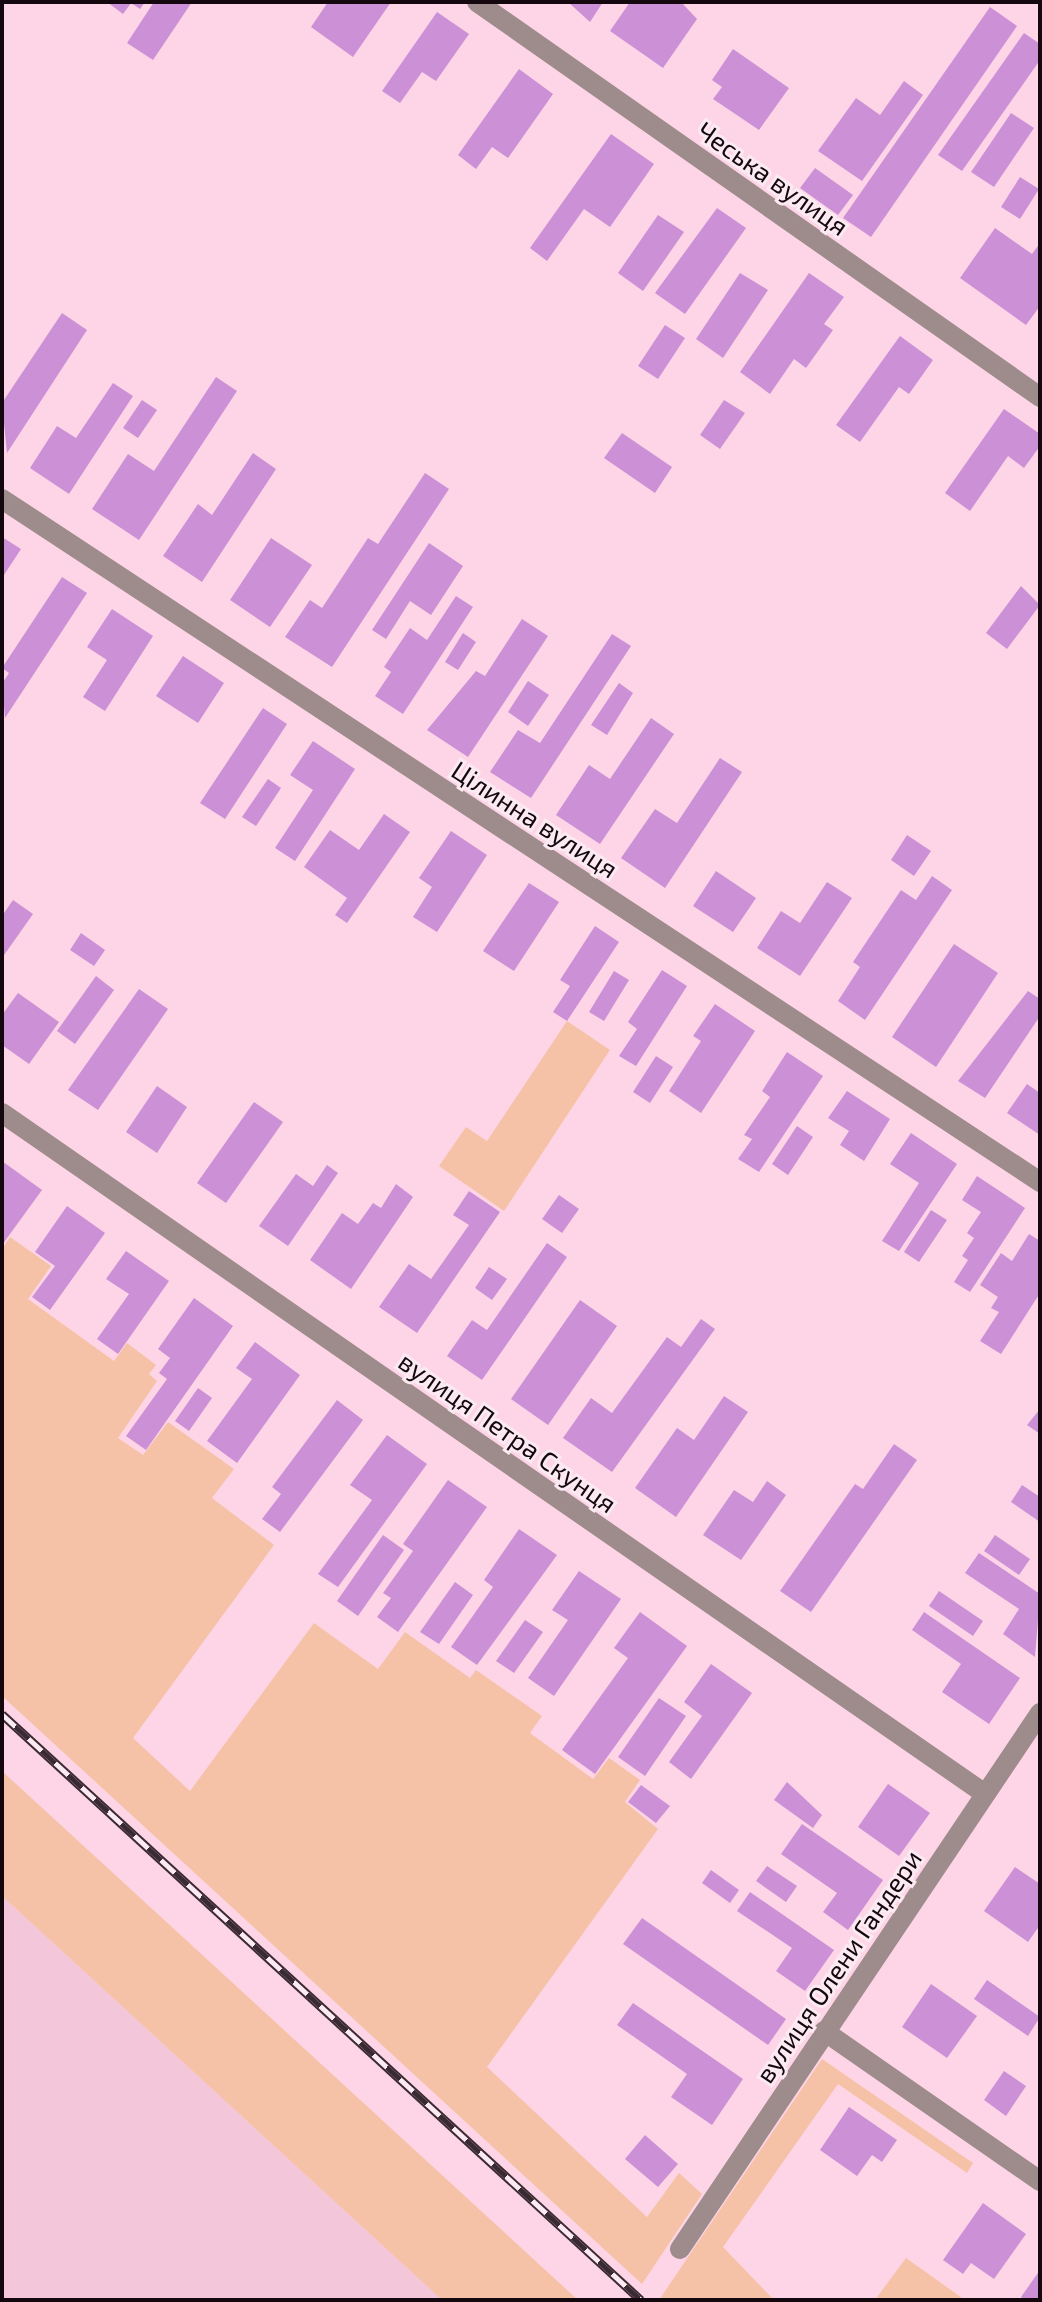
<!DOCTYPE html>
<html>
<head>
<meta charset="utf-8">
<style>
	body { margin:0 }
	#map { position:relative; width:1042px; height:2302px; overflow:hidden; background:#fdd5e6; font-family:"Exo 2",sans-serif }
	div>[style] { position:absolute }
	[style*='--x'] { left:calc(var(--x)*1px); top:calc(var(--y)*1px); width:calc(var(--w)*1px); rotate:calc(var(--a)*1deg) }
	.built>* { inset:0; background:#f4c6da }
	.green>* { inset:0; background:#f6c2a7 }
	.building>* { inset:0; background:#cc90d7 }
	.minor>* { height:20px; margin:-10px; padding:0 10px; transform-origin:10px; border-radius:10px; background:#9e8b8b }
	.rail>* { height:9px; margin-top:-4.5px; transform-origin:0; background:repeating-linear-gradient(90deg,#fbeaf1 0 18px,#3a2a32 0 36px); box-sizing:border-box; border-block:2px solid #3a2a32 }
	span { translate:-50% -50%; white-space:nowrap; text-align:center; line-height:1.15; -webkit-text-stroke:6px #fbeaf1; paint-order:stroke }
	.street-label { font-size:26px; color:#14080e }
	.frame { position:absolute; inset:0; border:4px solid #14080e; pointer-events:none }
</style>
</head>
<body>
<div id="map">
	<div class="built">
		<div style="clip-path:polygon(2px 1896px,442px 2300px,2px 2300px)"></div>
	</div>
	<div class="green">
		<div style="clip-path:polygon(567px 1021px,610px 1050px,504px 1211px,439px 1166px,466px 1127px,487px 1141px)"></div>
		<div style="clip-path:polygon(10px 1237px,51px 1266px,28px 1299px,114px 1361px,127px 1343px,156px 1365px,149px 1374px,157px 1381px,118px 1438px,143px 1455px,168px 1422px,234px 1469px,212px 1498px,274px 1545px,133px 1738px,190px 1791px,314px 1623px,378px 1669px,405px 1632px,470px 1678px,476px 1670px,542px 1716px,530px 1733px,593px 1779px,609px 1758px,640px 1780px,625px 1802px,658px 1829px,487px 2067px,647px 2217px,679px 2173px,702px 2194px,642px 2284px,2px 1696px,2px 1249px)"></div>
		<div style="clip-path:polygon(2px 1771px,578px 2300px,442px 2300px,2px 1896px)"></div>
		<div style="clip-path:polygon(822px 2059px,973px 2163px,967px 2173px,838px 2084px,723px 2247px,774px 2300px,659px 2300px)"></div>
		<div style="clip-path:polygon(906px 2258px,965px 2300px,875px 2300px)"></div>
	</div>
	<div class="building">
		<div style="clip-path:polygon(107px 2px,145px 2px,140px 9px,131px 3px,123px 14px)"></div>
		<div style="clip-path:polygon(154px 2px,192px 2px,153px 60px,127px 43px)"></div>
		<div style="clip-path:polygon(328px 2px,391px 2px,353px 57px,311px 27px)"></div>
		<div style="clip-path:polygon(568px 2px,603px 2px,590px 22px)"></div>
		<div style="clip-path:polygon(630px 2px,681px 2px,697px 19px,663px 68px,610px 31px)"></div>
		<div style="clip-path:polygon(990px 7px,1017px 26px,871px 237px,843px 218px)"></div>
		<div style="clip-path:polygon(437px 12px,469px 34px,436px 81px,422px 72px,400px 103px,382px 91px)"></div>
		<div style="clip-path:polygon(1024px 33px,1040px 44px,1040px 60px,962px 171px,938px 155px)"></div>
		<div style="clip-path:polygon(733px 49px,789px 88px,759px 130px,713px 99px,722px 87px,712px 80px)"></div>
		<div style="clip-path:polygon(519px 69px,553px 94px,508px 158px,492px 147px,476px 169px,458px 155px)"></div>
		<div style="clip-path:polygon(904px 81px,923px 95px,862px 181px,818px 151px,856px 98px,880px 115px)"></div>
		<div style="clip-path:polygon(1011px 113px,1034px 128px,994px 187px,971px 172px)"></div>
		<div style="clip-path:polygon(611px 134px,654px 164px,610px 227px,584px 209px,547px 261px,530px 248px)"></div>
		<div style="clip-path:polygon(815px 168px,853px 195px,838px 215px,800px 188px)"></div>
		<div style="clip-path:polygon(1020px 177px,1039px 189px,1020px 219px,1001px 207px)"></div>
		<div style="clip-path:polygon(717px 208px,746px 228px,685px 314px,655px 293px)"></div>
		<div style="clip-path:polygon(658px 215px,684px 232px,643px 291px,618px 273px)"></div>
		<div style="clip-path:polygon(995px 228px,1032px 254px,1040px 243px,1040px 306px,1026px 325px,960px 278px)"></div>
		<div style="clip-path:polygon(740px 273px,768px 290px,723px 358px,696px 339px)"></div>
		<div style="clip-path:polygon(809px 273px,844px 297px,824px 324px,833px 330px,806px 368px,794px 359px,770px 394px,740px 372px)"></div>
		<div style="clip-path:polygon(62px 313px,87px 330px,7px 453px,2px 403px)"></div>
		<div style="clip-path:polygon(665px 325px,685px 338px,658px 379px,638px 366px)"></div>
		<div style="clip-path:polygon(900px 336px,933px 360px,909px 394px,899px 387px,860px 442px,836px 425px)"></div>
		<div style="clip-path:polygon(216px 377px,237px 391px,139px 540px,92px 509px,128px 454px,154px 471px)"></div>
		<div style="clip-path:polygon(113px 383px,133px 396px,69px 494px,30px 468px,57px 426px,76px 438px)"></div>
		<div style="clip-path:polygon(142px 400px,157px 410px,138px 438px,123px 428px)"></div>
		<div style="clip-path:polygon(724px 400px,745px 413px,720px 449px,700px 435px)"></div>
		<div style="clip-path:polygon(1004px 409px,1040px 434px,1040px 446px,1024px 468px,1008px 456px,970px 511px,945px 493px)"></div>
		<div style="clip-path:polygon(622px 433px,672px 467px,655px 493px,604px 458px)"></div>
		<div style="clip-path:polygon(253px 453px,276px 469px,202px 582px,163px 556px,198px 504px,212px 515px)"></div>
		<div style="clip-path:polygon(425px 473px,449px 489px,332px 667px,285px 637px,310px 600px,322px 608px,368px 538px,378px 544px)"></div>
		<div style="clip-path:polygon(2px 537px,21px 549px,2px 578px)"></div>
		<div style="clip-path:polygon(271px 538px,312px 565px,270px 627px,230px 600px)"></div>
		<div style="clip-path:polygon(429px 543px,463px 566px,431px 615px,410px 601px,386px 639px,372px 630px)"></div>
		<div style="clip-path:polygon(62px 577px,87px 593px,5px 718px,2px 684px,9px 673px,2px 668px)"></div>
		<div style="clip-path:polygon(1021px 586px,1040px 605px,1007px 649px,986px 633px)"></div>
		<div style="clip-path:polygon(456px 596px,473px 607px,403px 714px,375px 696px,391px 672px,384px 667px,410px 628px,427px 640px)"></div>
		<div style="clip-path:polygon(112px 609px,153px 636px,105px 711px,83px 697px,107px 660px,87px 647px)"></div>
		<div style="clip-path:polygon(522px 619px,548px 636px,468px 757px,427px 730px,476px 671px,485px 676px)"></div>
		<div style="clip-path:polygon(463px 633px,476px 642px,458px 670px,445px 662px)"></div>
		<div style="clip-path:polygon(612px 634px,631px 646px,531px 798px,490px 772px,518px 730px,540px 743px)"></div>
		<div style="clip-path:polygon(183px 656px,224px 683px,198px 723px,156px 696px)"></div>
		<div style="clip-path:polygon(528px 681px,549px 695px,528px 726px,508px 712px)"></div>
		<div style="clip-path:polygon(619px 683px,633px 693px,607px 735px,591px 725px)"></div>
		<div style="clip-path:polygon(263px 708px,287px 724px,225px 819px,200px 803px)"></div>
		<div style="clip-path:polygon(651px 718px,674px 734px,600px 844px,556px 815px,589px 765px,610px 779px)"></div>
		<div style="clip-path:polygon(313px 741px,355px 769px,295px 861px,275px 848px,313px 790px,290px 775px)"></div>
		<div style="clip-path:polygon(720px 758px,742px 772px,665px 888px,621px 858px,655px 809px,677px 823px)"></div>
		<div style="clip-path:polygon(268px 779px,281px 788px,256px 826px,242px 817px)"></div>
		<div style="clip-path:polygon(384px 814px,410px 832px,347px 923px,335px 915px,347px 898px,304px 867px,330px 830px,359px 850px)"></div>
		<div style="clip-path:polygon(451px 831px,487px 855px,437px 932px,413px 917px,432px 887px,419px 878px)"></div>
		<div style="clip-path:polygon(907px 835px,931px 851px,914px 876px,891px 860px)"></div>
		<div style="clip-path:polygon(716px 871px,756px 898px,733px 932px,693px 906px)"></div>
		<div style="clip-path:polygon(932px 876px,952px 890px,865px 1020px,838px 1001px,860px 967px,853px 962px,901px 890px,916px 900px)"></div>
		<div style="clip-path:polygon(827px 882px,852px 898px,800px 976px,757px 948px,781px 911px,800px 923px)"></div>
		<div style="clip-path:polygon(529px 883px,559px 902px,514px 971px,483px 951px)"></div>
		<div style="clip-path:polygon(13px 900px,33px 914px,2px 958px,2px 916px)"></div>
		<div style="clip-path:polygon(595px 926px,619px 942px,567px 1021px,553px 1012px,570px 986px,560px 980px)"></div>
		<div style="clip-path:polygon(81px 933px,105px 950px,94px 966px,70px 950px)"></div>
		<div style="clip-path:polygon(954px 944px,998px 973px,936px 1067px,892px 1037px)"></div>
		<div style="clip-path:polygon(662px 970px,687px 986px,636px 1066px,619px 1056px,637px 1029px,628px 1022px)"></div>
		<div style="clip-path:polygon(614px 971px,629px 980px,604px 1021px,589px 1012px)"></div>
		<div style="clip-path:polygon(96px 976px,114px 990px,75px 1044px,57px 1031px)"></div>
		<div style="clip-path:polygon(139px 989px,168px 1009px,98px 1110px,68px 1090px)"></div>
		<div style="clip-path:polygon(1028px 991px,1040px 999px,1040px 1016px,985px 1098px,958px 1081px)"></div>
		<div style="clip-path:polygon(18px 993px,59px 1022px,29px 1064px,2px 1045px,2px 1015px)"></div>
		<div style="clip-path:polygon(715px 1004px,755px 1031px,701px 1113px,669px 1091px,701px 1041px,693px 1036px)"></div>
		<div style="clip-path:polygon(787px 1052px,823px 1076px,759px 1172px,738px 1159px,752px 1139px,744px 1135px,770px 1097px,762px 1091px)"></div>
		<div style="clip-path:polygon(656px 1056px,673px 1067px,650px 1103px,633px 1092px)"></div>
		<div style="clip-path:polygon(1027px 1084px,1040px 1093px,1040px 1135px,1007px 1113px)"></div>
		<div style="clip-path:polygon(157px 1086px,187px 1107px,157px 1153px,126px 1132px)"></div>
		<div style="clip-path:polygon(847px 1091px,890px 1119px,864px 1161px,840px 1145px,849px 1131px,828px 1118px)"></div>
		<div style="clip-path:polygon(254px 1102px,283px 1122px,226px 1203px,197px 1183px)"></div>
		<div style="clip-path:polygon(797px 1126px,813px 1137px,788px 1175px,772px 1164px)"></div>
		<div style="clip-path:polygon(911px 1133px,957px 1164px,899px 1251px,882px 1241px,919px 1183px,890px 1164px)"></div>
		<div style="clip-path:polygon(2px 1161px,42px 1190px,2px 1245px)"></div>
		<div style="clip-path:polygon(327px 1165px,338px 1173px,288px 1246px,259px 1226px,296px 1174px,313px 1186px)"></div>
		<div style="clip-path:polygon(977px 1176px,1025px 1208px,970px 1292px,954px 1282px,968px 1260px,962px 1256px,974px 1238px,967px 1233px,981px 1212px,962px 1200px)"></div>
		<div style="clip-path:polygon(396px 1184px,413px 1197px,351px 1289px,310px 1260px,342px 1213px,358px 1224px,373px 1203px,381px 1208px)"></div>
		<div style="clip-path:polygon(469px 1191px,500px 1212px,417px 1333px,379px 1307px,409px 1264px,431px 1279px,469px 1225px,453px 1215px)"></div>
		<div style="clip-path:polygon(559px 1195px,579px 1209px,562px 1233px,542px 1219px)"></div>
		<div style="clip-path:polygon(67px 1206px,105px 1233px,50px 1310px,32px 1297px,55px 1266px,35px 1252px)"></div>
		<div style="clip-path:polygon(931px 1210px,947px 1220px,919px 1262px,904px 1252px)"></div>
		<div style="clip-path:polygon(1029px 1234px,1040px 1241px,1040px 1293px,1001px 1354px,980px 1341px,999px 1312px,991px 1308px,998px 1297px,980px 1285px,1001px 1253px,1012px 1261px)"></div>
		<div style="clip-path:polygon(547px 1243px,567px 1257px,482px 1380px,447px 1356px,472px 1320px,487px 1330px)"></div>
		<div style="clip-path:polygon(126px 1251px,169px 1281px,118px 1354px,97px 1339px,129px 1294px,106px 1279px)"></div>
		<div style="clip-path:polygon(489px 1267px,507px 1279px,492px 1300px,475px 1288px)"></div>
		<div style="clip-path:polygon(194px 1298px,233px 1326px,146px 1450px,126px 1436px,167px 1379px,159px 1373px,170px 1358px,158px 1349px)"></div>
		<div style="clip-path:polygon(580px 1300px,617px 1326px,548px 1425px,511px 1399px)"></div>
		<div style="clip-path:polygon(701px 1319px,715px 1329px,612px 1472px,563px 1438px,591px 1398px,612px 1413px,667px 1337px,681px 1347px)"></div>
		<div style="clip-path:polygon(255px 1342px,300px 1375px,237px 1463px,207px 1441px,252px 1379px,236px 1368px)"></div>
		<div style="clip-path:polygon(198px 1388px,212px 1398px,189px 1431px,175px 1421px)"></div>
		<div style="clip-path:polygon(724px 1396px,748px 1412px,676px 1517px,635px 1488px,677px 1428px,694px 1440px)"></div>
		<div style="clip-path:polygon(337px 1400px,363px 1420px,280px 1532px,262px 1519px,281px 1494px,272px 1487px)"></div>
		<div style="clip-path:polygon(1040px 1409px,1040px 1434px,1027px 1425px)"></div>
		<div style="clip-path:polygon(387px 1435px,427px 1464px,338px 1587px,318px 1574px,372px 1500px,350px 1485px)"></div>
		<div style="clip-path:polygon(894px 1444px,917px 1460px,811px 1612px,780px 1591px,855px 1484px,863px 1489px)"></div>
		<div style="clip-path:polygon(448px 1480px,487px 1507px,398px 1632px,377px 1617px,391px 1598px,383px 1593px,413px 1551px,403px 1544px)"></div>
		<div style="clip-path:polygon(767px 1481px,786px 1495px,741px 1560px,703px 1535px,734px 1490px,753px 1502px)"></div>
		<div style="clip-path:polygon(1022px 1485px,1040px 1497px,1040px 1522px,1011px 1502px)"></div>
		<div style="clip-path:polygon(519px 1529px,557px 1555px,477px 1665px,451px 1647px,493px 1587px,484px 1580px)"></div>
		<div style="clip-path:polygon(383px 1535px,404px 1550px,358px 1616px,337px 1601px)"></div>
		<div style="clip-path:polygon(995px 1535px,1030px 1559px,1019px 1575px,984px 1551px)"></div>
		<div style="clip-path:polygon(979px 1553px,1040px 1594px,1035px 1657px,1003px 1634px,1019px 1609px,965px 1573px)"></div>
		<div style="clip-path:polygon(579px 1571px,621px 1599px,554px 1696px,528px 1678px,568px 1620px,552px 1610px)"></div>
		<div style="clip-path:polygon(455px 1582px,473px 1595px,439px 1644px,420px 1632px)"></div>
		<div style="clip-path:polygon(939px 1591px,983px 1621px,973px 1636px,929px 1606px)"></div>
		<div style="clip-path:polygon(640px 1612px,687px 1646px,595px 1774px,562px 1750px,628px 1658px,614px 1648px)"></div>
		<div style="clip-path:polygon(924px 1612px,1020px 1678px,989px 1724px,942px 1692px,961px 1664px,912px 1630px)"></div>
		<div style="clip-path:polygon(525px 1620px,543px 1632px,514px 1673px,496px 1661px)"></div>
		<div style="clip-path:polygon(711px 1664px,752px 1693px,691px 1779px,669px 1762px,702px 1716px,684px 1702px)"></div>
		<div style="clip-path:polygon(659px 1698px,686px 1716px,645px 1776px,618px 1757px)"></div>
		<div style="clip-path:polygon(787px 1782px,822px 1815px,813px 1828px,774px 1800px)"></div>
		<div style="clip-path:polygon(888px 1784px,930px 1813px,899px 1856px,858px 1827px)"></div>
		<div style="clip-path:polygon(641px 1785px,670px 1806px,656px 1823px,628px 1802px)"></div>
		<div style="clip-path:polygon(802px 1824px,883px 1880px,848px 1930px,823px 1912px,837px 1893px,781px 1854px)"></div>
		<div style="clip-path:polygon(767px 1866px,797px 1886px,786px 1902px,756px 1881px)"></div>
		<div style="clip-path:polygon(1015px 1867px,1040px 1884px,1040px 1925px,1028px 1942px,984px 1911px)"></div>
		<div style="clip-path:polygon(711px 1870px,739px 1890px,730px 1903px,702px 1883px)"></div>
		<div style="clip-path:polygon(750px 1892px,834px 1950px,805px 1991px,776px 1971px,792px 1948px,737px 1911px)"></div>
		<div style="clip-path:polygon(642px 1918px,786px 2019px,768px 2045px,623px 1944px)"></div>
		<div style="clip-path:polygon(987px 1980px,1040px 2017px,1028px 2036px,974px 1999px)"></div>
		<div style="clip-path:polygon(931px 1984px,977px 2016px,947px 2058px,902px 2027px)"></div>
		<div style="clip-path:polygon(633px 2003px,743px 2079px,712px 2125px,671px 2097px,687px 2074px,617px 2025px)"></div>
		<div style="clip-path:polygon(1004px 2071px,1026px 2086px,1006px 2116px,984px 2100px)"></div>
		<div style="clip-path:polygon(849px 2107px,897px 2140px,882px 2162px,872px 2155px,857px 2176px,820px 2150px)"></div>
		<div style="clip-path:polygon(645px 2135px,678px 2164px,658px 2187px,625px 2159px)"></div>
		<div style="clip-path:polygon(983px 2203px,1026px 2234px,994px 2279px,971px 2263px,963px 2274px,943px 2260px)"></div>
		<div style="clip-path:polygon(1040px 2270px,1040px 2300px,1025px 2300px,1021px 2297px)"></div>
	</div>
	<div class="minor">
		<div style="--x:477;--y:2;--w:688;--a:35.05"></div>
		<div style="--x:2;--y:499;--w:1243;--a:33.34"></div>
		<div style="--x:2;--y:1113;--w:1196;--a:34.71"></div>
		<div style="--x:824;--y:2031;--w:263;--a:34.8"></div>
		<div style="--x:680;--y:2249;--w:646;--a:-56.11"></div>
	</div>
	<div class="rail">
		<div style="--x:2;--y:1714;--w:867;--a:42.52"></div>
	</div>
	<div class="street-label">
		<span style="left:773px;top:178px;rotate:35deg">Чеська вулиця</span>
		<span style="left:535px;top:819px;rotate:33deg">Цілинна вулиця</span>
		<span style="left:508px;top:1432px;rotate:35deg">вулиця Петра Скунця</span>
		<span style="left:838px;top:1966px;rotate:-56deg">вулиця Олени Гандери</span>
	</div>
	<div class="frame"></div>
</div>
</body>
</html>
